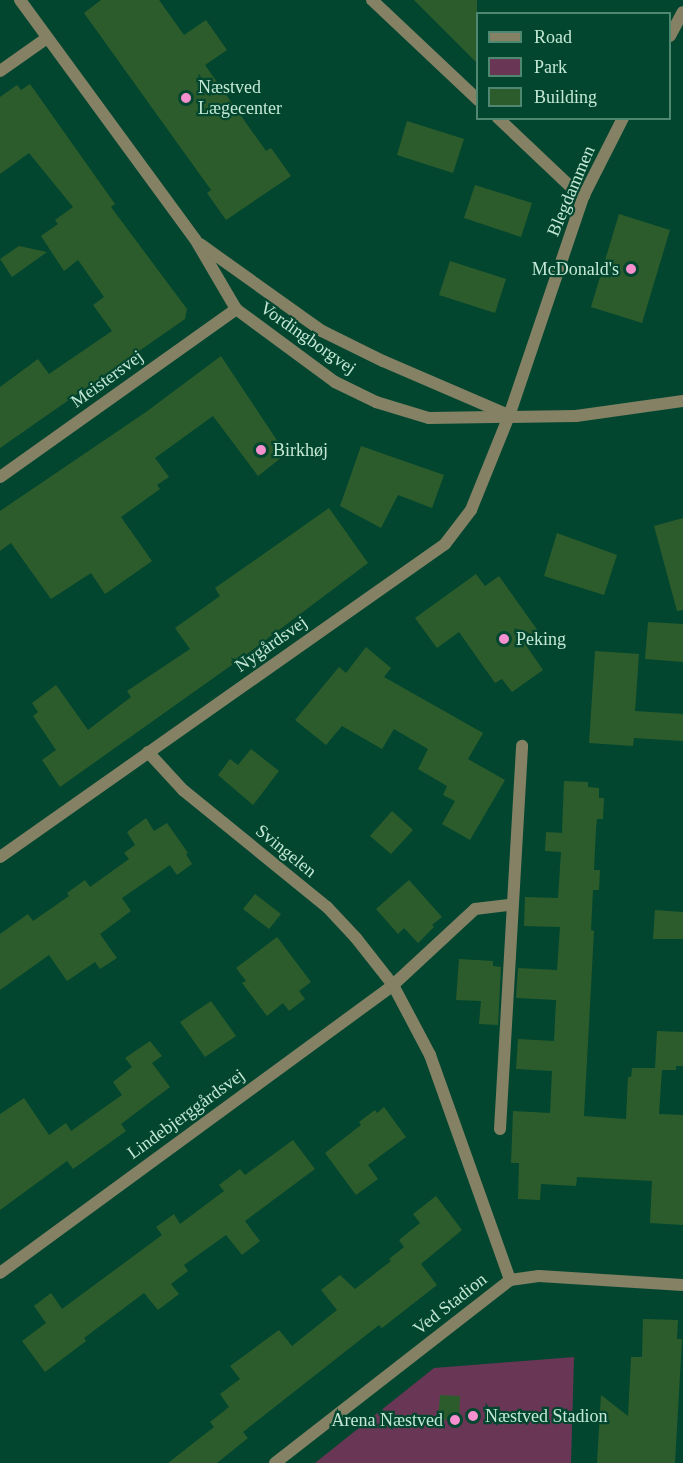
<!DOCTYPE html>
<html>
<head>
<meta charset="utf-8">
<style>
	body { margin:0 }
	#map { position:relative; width:683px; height:1463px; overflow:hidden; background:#03462f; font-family:"Times New Roman",serif }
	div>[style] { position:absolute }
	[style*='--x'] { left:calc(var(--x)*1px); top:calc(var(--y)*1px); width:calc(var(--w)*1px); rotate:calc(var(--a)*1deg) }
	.green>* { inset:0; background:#6a3656 }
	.building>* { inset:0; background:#2d5c2c }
	.minor>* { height:12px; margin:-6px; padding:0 6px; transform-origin:6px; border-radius:6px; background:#848164 }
	.tertiary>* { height:12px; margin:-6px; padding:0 6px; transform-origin:6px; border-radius:6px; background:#848164 }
	.dots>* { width:16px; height:16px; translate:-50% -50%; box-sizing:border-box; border:3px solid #03462f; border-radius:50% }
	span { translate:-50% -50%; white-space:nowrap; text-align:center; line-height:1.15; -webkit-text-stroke:4.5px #03462f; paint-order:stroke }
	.poi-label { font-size:18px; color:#c3e8d5 }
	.left { translate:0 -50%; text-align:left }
	.right { translate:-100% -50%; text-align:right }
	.street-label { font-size:18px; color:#c3e8d5 }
	.legend { position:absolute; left:476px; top:12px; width:195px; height:108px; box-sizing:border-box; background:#03462f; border:2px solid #508771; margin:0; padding:8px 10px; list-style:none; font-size:18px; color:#c3e8d5 }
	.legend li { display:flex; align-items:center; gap:12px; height:30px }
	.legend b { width:30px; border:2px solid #508771 }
</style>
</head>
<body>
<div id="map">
	<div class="green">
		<div style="clip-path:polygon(574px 1357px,571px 1463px,315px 1463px,434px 1368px)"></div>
	</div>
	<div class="building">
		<div style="clip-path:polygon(101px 0,159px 0,184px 35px,206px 20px,227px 50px,205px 65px,266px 151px,271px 148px,291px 176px,226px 220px,207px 193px,211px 190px,84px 13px)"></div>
		<div style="clip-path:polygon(414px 0,477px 0,477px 63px)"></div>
		<div style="clip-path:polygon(30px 84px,115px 204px,111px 207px,187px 309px,185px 319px,0 448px,0 387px,38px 359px,49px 374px,112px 331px,93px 305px,104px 297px,78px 260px,64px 271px,41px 236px,58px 224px,55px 220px,73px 207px,29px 153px,0 174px,0 97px,17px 85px,21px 90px)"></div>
		<div style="clip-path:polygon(407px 121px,464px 139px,453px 173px,397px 155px)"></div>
		<div style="clip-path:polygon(475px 185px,532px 203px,521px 237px,464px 218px)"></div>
		<div style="clip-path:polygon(619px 214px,670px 230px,642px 323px,591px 307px)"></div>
		<div style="clip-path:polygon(19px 246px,47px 252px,12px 277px,0 259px)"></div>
		<div style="clip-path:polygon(450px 261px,506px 279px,495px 313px,439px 295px)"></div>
		<div style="clip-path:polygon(221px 356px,286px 454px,258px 476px,213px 416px,155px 458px,169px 477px,157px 485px,160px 489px,121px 517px,152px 561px,105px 594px,91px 573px,51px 599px,11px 543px,0 551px,0 511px,146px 412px)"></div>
		<div style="clip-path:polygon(361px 446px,444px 475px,432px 508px,398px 495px,381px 528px,340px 506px)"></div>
		<div style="clip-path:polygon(329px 508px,368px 563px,243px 657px,60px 787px,42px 760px,56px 750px,33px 716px,38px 712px,32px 703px,56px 685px,88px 730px,131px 697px,127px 691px,190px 649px,175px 628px,220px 596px,215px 588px)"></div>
		<div style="clip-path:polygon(683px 518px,683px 610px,677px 611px,654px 526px)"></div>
		<div style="clip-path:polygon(557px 533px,617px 555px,604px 595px,544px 576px)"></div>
		<div style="clip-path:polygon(476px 574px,485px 586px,499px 576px,543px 638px,514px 628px,543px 670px,512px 692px,502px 679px,495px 683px,459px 632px,437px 648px,415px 618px)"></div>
		<div style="clip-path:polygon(648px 622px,683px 624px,683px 662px,645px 659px)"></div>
		<div style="clip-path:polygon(366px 647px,391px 668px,384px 677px,483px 733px,468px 759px,505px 780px,470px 840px,442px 824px,455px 801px,443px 795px,447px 786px,418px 769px,428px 749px,394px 729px,382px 749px,342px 726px,326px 745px,295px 720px,339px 667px,346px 673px)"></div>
		<div style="clip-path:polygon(595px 651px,639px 654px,635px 711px,683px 714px,683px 741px,634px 738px,633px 746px,589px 743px)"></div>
		<div style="clip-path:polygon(251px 749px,279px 771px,253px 805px,218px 775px,230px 759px,238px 765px)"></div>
		<div style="clip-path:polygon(564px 781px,588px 782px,588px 787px,599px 788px,599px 798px,604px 798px,603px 819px,597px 819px,596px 829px,594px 870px,600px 870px,599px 890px,593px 890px,591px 930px,594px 931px,584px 1116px,626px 1119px,628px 1077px,631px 1077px,632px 1068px,655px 1068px,657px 1031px,683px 1032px,683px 1066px,676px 1066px,676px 1070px,662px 1070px,659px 1114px,683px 1115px,683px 1225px,650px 1223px,652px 1181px,577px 1177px,576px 1186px,541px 1184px,540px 1200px,518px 1199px,519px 1163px,511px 1163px,513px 1111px,550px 1113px,552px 1071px,516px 1069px,518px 1039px,554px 1041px,556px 1000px,516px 998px,518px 968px,557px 970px,560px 927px,524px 926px,525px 897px,558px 898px,561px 852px,545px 851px,546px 832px,562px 833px)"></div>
		<div style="clip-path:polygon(392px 811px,413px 830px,391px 854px,370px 836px)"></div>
		<div style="clip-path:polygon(146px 818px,154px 831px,167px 823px,188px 853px,186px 854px,192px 864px,177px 875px,170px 865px,122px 898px,131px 911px,100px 934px,117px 958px,100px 969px,95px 962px,67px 981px,49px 955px,0 990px,0 934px,28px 914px,33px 921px,69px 896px,67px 893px,85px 880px,90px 887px,129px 859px,124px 853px,135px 845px,127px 832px)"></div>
		<div style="clip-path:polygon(409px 880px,442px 917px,432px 925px,434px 927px,418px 943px,404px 928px,398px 934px,376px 909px)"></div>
		<div style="clip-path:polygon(255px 894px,281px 914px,269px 929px,243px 909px)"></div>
		<div style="clip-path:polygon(655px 910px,683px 912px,683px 939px,653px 939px)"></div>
		<div style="clip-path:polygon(277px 937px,311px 982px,299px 991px,305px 999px,289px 1011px,283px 1003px,267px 1016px,242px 983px,246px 981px,236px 968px)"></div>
		<div style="clip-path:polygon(459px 959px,493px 961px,493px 966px,501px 967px,498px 1025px,479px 1024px,481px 1001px,456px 1000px)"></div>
		<div style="clip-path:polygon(211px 1001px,236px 1036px,205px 1057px,180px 1022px)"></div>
		<div style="clip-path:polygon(150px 1041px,162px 1056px,152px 1063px,170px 1087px,121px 1124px,126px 1131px,73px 1169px,67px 1161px,0 1210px,0 1114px,24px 1098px,49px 1135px,66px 1123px,71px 1131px,122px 1095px,113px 1082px,132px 1067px,125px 1058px)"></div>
		<div style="clip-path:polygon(384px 1107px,406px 1137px,368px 1165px,378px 1179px,356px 1195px,325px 1153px,361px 1125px,359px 1122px,375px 1110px,377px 1113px)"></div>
		<div style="clip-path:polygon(293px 1140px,315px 1169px,245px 1221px,260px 1241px,242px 1255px,226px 1235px,184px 1265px,188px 1271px,171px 1284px,179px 1294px,158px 1310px,144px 1293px,84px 1338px,86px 1341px,45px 1372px,22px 1341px,46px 1323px,34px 1306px,51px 1293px,62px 1309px,162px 1235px,156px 1227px,174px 1214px,180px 1224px,224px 1191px,219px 1185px,240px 1169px,245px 1175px)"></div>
		<div style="clip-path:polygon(436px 1196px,462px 1230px,421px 1264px,437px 1285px,382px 1328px,379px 1325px,243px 1432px,248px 1438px,217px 1463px,168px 1463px,214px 1427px,210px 1422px,229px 1407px,220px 1394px,240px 1379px,230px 1366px,279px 1330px,292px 1346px,337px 1310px,321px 1290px,340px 1275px,355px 1289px,391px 1261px,389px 1259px,404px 1247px,399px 1240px,420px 1223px,413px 1214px)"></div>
		<div style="clip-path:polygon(643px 1319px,678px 1320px,677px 1339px,682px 1339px,675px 1463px,597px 1463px,601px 1395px,628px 1416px,631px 1357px,642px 1357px)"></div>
		<div style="clip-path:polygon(440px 1395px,460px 1396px,459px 1421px,438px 1419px)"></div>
	</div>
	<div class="minor">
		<div style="--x:372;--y:0;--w:146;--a:43.3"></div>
		<div style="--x:670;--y:36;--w:27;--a:-62"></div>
		<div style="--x:0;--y:71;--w:57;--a:-35.1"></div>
		<div style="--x:498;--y:118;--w:103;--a:43.4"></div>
		<div style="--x:573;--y:189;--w:13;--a:29"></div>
		<div style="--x:0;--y:477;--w:290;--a:-35.4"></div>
		<div style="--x:148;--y:752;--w:52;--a:47.4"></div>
		<div style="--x:183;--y:790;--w:186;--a:39.1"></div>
		<div style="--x:327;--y:907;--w:42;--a:46.9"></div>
		<div style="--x:356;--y:938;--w:60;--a:51.8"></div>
		<div style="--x:393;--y:985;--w:79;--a:62.1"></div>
		<div style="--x:430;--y:1055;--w:239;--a:70.4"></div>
		<div style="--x:0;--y:857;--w:544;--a:-35.12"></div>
		<div style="--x:445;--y:544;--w:43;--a:-52.6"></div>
		<div style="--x:471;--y:510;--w:101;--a:-68"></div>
		<div style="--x:509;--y:416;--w:233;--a:-71.3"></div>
		<div style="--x:584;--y:195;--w:86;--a:-63.1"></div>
		<div style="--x:500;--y:1129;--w:384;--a:-86.7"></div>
		<div style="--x:0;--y:1273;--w:487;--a:-36.2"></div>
		<div style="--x:393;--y:985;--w:112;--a:-42.8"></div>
		<div style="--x:475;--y:909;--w:38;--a:-7"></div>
		<div style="--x:275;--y:1463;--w:298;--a:-37.9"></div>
		<div style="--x:510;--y:1280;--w:29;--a:-8"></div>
		<div style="--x:539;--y:1276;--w:144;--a:3.6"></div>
	</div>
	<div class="tertiary">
		<div style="--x:20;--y:0;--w:296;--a:53.8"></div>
		<div style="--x:195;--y:239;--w:81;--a:59.6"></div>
		<div style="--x:236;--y:309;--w:123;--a:36.4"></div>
		<div style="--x:335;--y:382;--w:46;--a:26"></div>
		<div style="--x:376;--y:402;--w:55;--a:16.8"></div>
		<div style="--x:429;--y:418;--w:147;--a:-0.8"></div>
		<div style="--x:576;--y:416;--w:108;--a:-8"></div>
		<div style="--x:200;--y:244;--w:150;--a:35.5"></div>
		<div style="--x:322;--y:331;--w:68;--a:26.2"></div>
		<div style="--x:383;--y:361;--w:134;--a:23.3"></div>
	</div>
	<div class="dots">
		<div style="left:186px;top:98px;background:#f690cf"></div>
		<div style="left:631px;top:269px;background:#f690cf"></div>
		<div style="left:261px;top:450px;background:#f690cf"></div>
		<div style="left:504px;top:639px;background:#f690cf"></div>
		<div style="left:473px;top:1416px;background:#f690cf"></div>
		<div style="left:455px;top:1420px;background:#f690cf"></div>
	</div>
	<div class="poi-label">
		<span class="left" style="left:198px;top:98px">Næstved<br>Lægecenter</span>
		<span class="right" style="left:619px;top:269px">McDonald's</span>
		<span class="left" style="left:273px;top:450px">Birkhøj</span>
		<span class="left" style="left:516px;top:639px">Peking</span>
		<span class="left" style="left:485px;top:1416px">Næstved Stadion</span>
		<span class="right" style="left:443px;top:1420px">Arena Næstved</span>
	</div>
	<div class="street-label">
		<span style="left:571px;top:191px;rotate:-67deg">Blegdammen</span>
		<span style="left:308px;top:338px;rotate:35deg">Vordingborgvej</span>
		<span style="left:107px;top:379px;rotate:-36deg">Meistersvej</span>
		<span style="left:271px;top:644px;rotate:-35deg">Nygårdsvej</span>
		<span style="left:286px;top:851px;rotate:39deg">Svingelen</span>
		<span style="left:186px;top:1114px;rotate:-36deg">Lindebjerggårdsvej</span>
		<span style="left:450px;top:1304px;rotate:-38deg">Ved Stadion</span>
	</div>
	<ul class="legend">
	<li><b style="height:8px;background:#848164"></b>Road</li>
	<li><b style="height:16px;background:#6a3656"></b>Park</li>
	<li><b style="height:16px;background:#2d5c2c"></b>Building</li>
	</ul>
</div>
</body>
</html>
